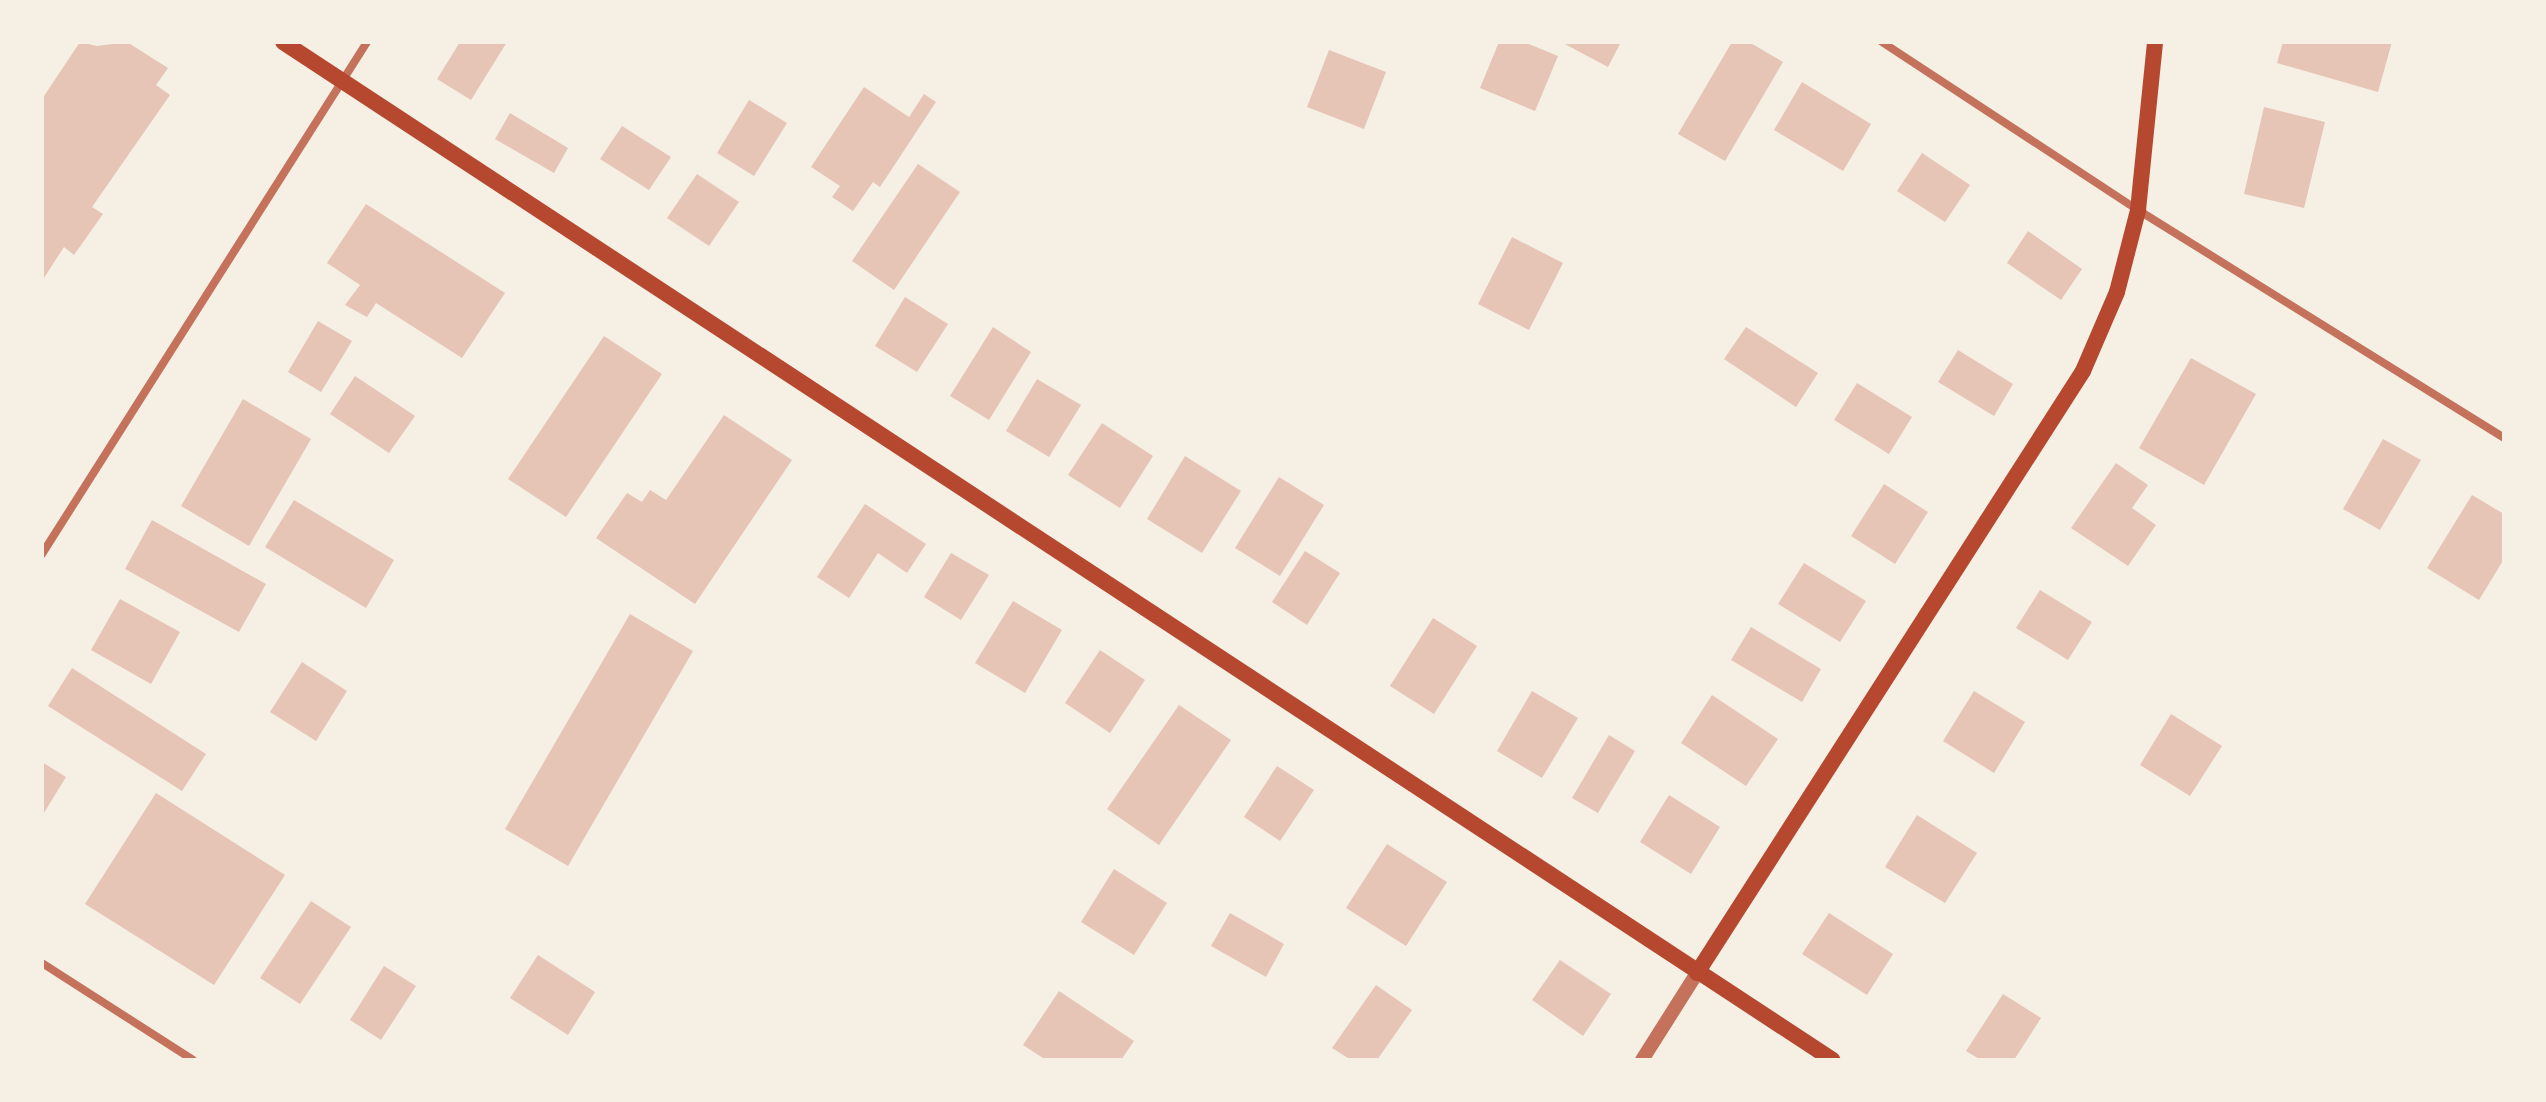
<!DOCTYPE html>
<html>
<head>
<meta charset="utf-8">
<style>
	body { margin:0 }
	#map { position:relative; width:2546px; height:1102px; overflow:hidden; background:#f6efe4; font-family:Montserrat,sans-serif }
	div>[style] { position:absolute }
	[style*='--x'] { left:calc(var(--x)*1px); top:calc(var(--y)*1px); width:calc(var(--w)*1px); rotate:calc(var(--a)*1deg) }
	.building>* { inset:0; background:#e6c5b7 }
	.minor>* { height:8px; margin:-4px; padding:0 4px; transform-origin:4px; border-radius:4px; background:#c5725c }
	.tertiary>* { height:14px; margin:-7px; padding:0 7px; transform-origin:7px; border-radius:7px; background:#c5725c }
	.secondary>* { height:16px; margin:-8px; padding:0 8px; transform-origin:8px; border-radius:8px; background:#b5482f }
	span { translate:-50% -50%; white-space:nowrap; text-align:center; line-height:1.15; -webkit-text-stroke:6px #f6efe4; paint-order:stroke }
	.frame { position:absolute; inset:0; border:44px solid #f6efe4; pointer-events:none }
</style>
</head>
<body>
<div id="map">
	<div class="building">
		<div style="clip-path:polygon(80px 42px,97px 46px,127px 42px,168px 68px,156px 85px,170px 95px,92px 207px,103px 214px,74px 255px,64px 247px,42px 281px,42px 99px)"></div>
		<div style="clip-path:polygon(460px 42px,507px 42px,471px 100px,437px 79px)"></div>
		<div style="clip-path:polygon(1499px 42px,1524px 42px,1558px 56px,1535px 111px,1480px 88px)"></div>
		<div style="clip-path:polygon(1561px 42px,1621px 42px,1608px 67px)"></div>
		<div style="clip-path:polygon(1732px 42px,1749px 42px,1783px 62px,1725px 161px,1678px 134px)"></div>
		<div style="clip-path:polygon(2283px 42px,2392px 42px,2378px 92px,2277px 63px)"></div>
		<div style="clip-path:polygon(1329px 50px,1386px 72px,1364px 129px,1307px 107px)"></div>
		<div style="clip-path:polygon(1802px 82px,1871px 124px,1843px 171px,1774px 130px)"></div>
		<div style="clip-path:polygon(864px 87px,909px 117px,924px 94px,936px 102px,880px 187px,873px 182px,853px 211px,832px 197px,840px 186px,811px 167px)"></div>
		<div style="clip-path:polygon(749px 100px,787px 123px,754px 176px,717px 153px)"></div>
		<div style="clip-path:polygon(2264px 107px,2325px 122px,2304px 208px,2244px 194px)"></div>
		<div style="clip-path:polygon(510px 113px,568px 148px,554px 173px,495px 139px)"></div>
		<div style="clip-path:polygon(622px 126px,671px 157px,649px 190px,600px 159px)"></div>
		<div style="clip-path:polygon(1922px 153px,1970px 185px,1945px 222px,1897px 191px)"></div>
		<div style="clip-path:polygon(918px 164px,960px 192px,894px 290px,852px 261px)"></div>
		<div style="clip-path:polygon(697px 174px,739px 202px,709px 246px,667px 218px)"></div>
		<div style="clip-path:polygon(366px 204px,505px 293px,462px 358px,376px 303px,367px 317px,345px 305px,360px 285px,327px 263px)"></div>
		<div style="clip-path:polygon(2028px 231px,2082px 269px,2061px 300px,2007px 263px)"></div>
		<div style="clip-path:polygon(1512px 237px,1563px 263px,1529px 330px,1478px 304px)"></div>
		<div style="clip-path:polygon(905px 297px,948px 324px,917px 372px,875px 346px)"></div>
		<div style="clip-path:polygon(318px 321px,352px 341px,321px 392px,288px 372px)"></div>
		<div style="clip-path:polygon(993px 327px,1031px 352px,989px 420px,950px 396px)"></div>
		<div style="clip-path:polygon(1746px 327px,1818px 373px,1796px 407px,1724px 359px)"></div>
		<div style="clip-path:polygon(604px 336px,662px 374px,566px 517px,508px 479px)"></div>
		<div style="clip-path:polygon(1958px 350px,2013px 384px,1994px 416px,1938px 382px)"></div>
		<div style="clip-path:polygon(2191px 358px,2256px 394px,2204px 485px,2139px 448px)"></div>
		<div style="clip-path:polygon(355px 376px,415px 416px,389px 453px,330px 414px)"></div>
		<div style="clip-path:polygon(1037px 379px,1081px 405px,1049px 457px,1006px 431px)"></div>
		<div style="clip-path:polygon(1857px 383px,1912px 417px,1889px 454px,1834px 420px)"></div>
		<div style="clip-path:polygon(243px 399px,311px 439px,249px 546px,181px 506px)"></div>
		<div style="clip-path:polygon(724px 415px,792px 460px,695px 604px,596px 538px,627px 493px,642px 502px,650px 490px,666px 500px)"></div>
		<div style="clip-path:polygon(1102px 423px,1153px 456px,1120px 508px,1068px 475px)"></div>
		<div style="clip-path:polygon(2383px 439px,2421px 460px,2380px 530px,2343px 509px)"></div>
		<div style="clip-path:polygon(1185px 456px,1241px 491px,1202px 553px,1147px 519px)"></div>
		<div style="clip-path:polygon(2116px 463px,2148px 485px,2132px 508px,2156px 525px,2128px 566px,2071px 528px)"></div>
		<div style="clip-path:polygon(1279px 477px,1324px 505px,1280px 576px,1235px 548px)"></div>
		<div style="clip-path:polygon(1884px 484px,1928px 512px,1895px 564px,1851px 536px)"></div>
		<div style="clip-path:polygon(2472px 495px,2504px 514px,2504px 559px,2479px 600px,2427px 568px)"></div>
		<div style="clip-path:polygon(294px 500px,394px 560px,366px 608px,265px 547px)"></div>
		<div style="clip-path:polygon(865px 504px,926px 544px,907px 573px,878px 553px,849px 598px,817px 577px)"></div>
		<div style="clip-path:polygon(152px 520px,266px 584px,239px 632px,125px 569px)"></div>
		<div style="clip-path:polygon(1305px 551px,1340px 573px,1307px 625px,1272px 602px)"></div>
		<div style="clip-path:polygon(951px 553px,989px 575px,961px 620px,924px 597px)"></div>
		<div style="clip-path:polygon(1804px 563px,1866px 601px,1840px 642px,1778px 604px)"></div>
		<div style="clip-path:polygon(2040px 590px,2092px 622px,2068px 660px,2016px 628px)"></div>
		<div style="clip-path:polygon(120px 599px,180px 632px,151px 684px,91px 650px)"></div>
		<div style="clip-path:polygon(1013px 601px,1062px 630px,1025px 693px,975px 663px)"></div>
		<div style="clip-path:polygon(630px 614px,693px 651px,568px 866px,505px 829px)"></div>
		<div style="clip-path:polygon(1433px 618px,1477px 646px,1434px 714px,1390px 686px)"></div>
		<div style="clip-path:polygon(1751px 627px,1821px 669px,1802px 702px,1731px 660px)"></div>
		<div style="clip-path:polygon(1100px 650px,1145px 680px,1110px 733px,1065px 703px)"></div>
		<div style="clip-path:polygon(302px 662px,347px 691px,316px 741px,270px 712px)"></div>
		<div style="clip-path:polygon(72px 668px,206px 754px,182px 791px,48px 706px)"></div>
		<div style="clip-path:polygon(1532px 691px,1578px 718px,1542px 778px,1497px 751px)"></div>
		<div style="clip-path:polygon(1974px 691px,2025px 722px,1994px 773px,1943px 741px)"></div>
		<div style="clip-path:polygon(1712px 695px,1778px 739px,1746px 786px,1681px 743px)"></div>
		<div style="clip-path:polygon(1179px 705px,1231px 740px,1159px 845px,1107px 809px)"></div>
		<div style="clip-path:polygon(2171px 714px,2222px 746px,2190px 796px,2140px 765px)"></div>
		<div style="clip-path:polygon(1609px 735px,1635px 751px,1598px 813px,1572px 798px)"></div>
		<div style="clip-path:polygon(42px 762px,66px 777px,42px 816px)"></div>
		<div style="clip-path:polygon(1277px 766px,1314px 790px,1280px 841px,1244px 817px)"></div>
		<div style="clip-path:polygon(156px 793px,285px 875px,214px 985px,85px 904px)"></div>
		<div style="clip-path:polygon(1669px 795px,1720px 827px,1691px 874px,1640px 842px)"></div>
		<div style="clip-path:polygon(1917px 815px,1977px 853px,1945px 903px,1885px 867px)"></div>
		<div style="clip-path:polygon(1387px 844px,1447px 882px,1406px 946px,1346px 908px)"></div>
		<div style="clip-path:polygon(1114px 869px,1167px 903px,1134px 955px,1081px 922px)"></div>
		<div style="clip-path:polygon(311px 901px,351px 927px,300px 1004px,260px 978px)"></div>
		<div style="clip-path:polygon(1230px 913px,1284px 944px,1266px 977px,1211px 946px)"></div>
		<div style="clip-path:polygon(1829px 913px,1893px 954px,1867px 995px,1802px 954px)"></div>
		<div style="clip-path:polygon(538px 955px,595px 992px,568px 1035px,510px 998px)"></div>
		<div style="clip-path:polygon(1560px 960px,1611px 994px,1583px 1036px,1532px 1000px)"></div>
		<div style="clip-path:polygon(384px 966px,416px 986px,381px 1040px,350px 1020px)"></div>
		<div style="clip-path:polygon(1376px 985px,1412px 1010px,1377px 1060px,1351px 1060px,1332px 1048px)"></div>
		<div style="clip-path:polygon(1059px 991px,1134px 1041px,1121px 1060px,1046px 1060px,1023px 1045px)"></div>
		<div style="clip-path:polygon(2003px 994px,2041px 1018px,2014px 1060px,1981px 1060px,1966px 1051px)"></div>
	</div>
	<div class="minor">
		<div style="--x:1882;--y:42;--w:306;--a:33.3"></div>
		<div style="--x:2138;--y:210;--w:431;--a:31.9"></div>
		<div style="--x:42;--y:554;--w:606;--a:-57.59"></div>
		<div style="--x:42;--y:963;--w:179;--a:32.7"></div>
	</div>
	<div class="tertiary">
		<div style="--x:1642;--y:1060;--w:103;--a:-57.7"></div>
	</div>
	<div class="secondary">
		<div style="--x:283;--y:42;--w:1854;--a:33.3"></div>
		<div style="--x:1697;--y:973;--w:715;--a:-57.33"></div>
		<div style="--x:2083;--y:371;--w:86;--a:-66.7"></div>
		<div style="--x:2117;--y:292;--w:85;--a:-75.6"></div>
		<div style="--x:2138;--y:210;--w:169;--a:-84.2"></div>
	</div>
	<div class="frame"></div>
</div>
</body>
</html>
